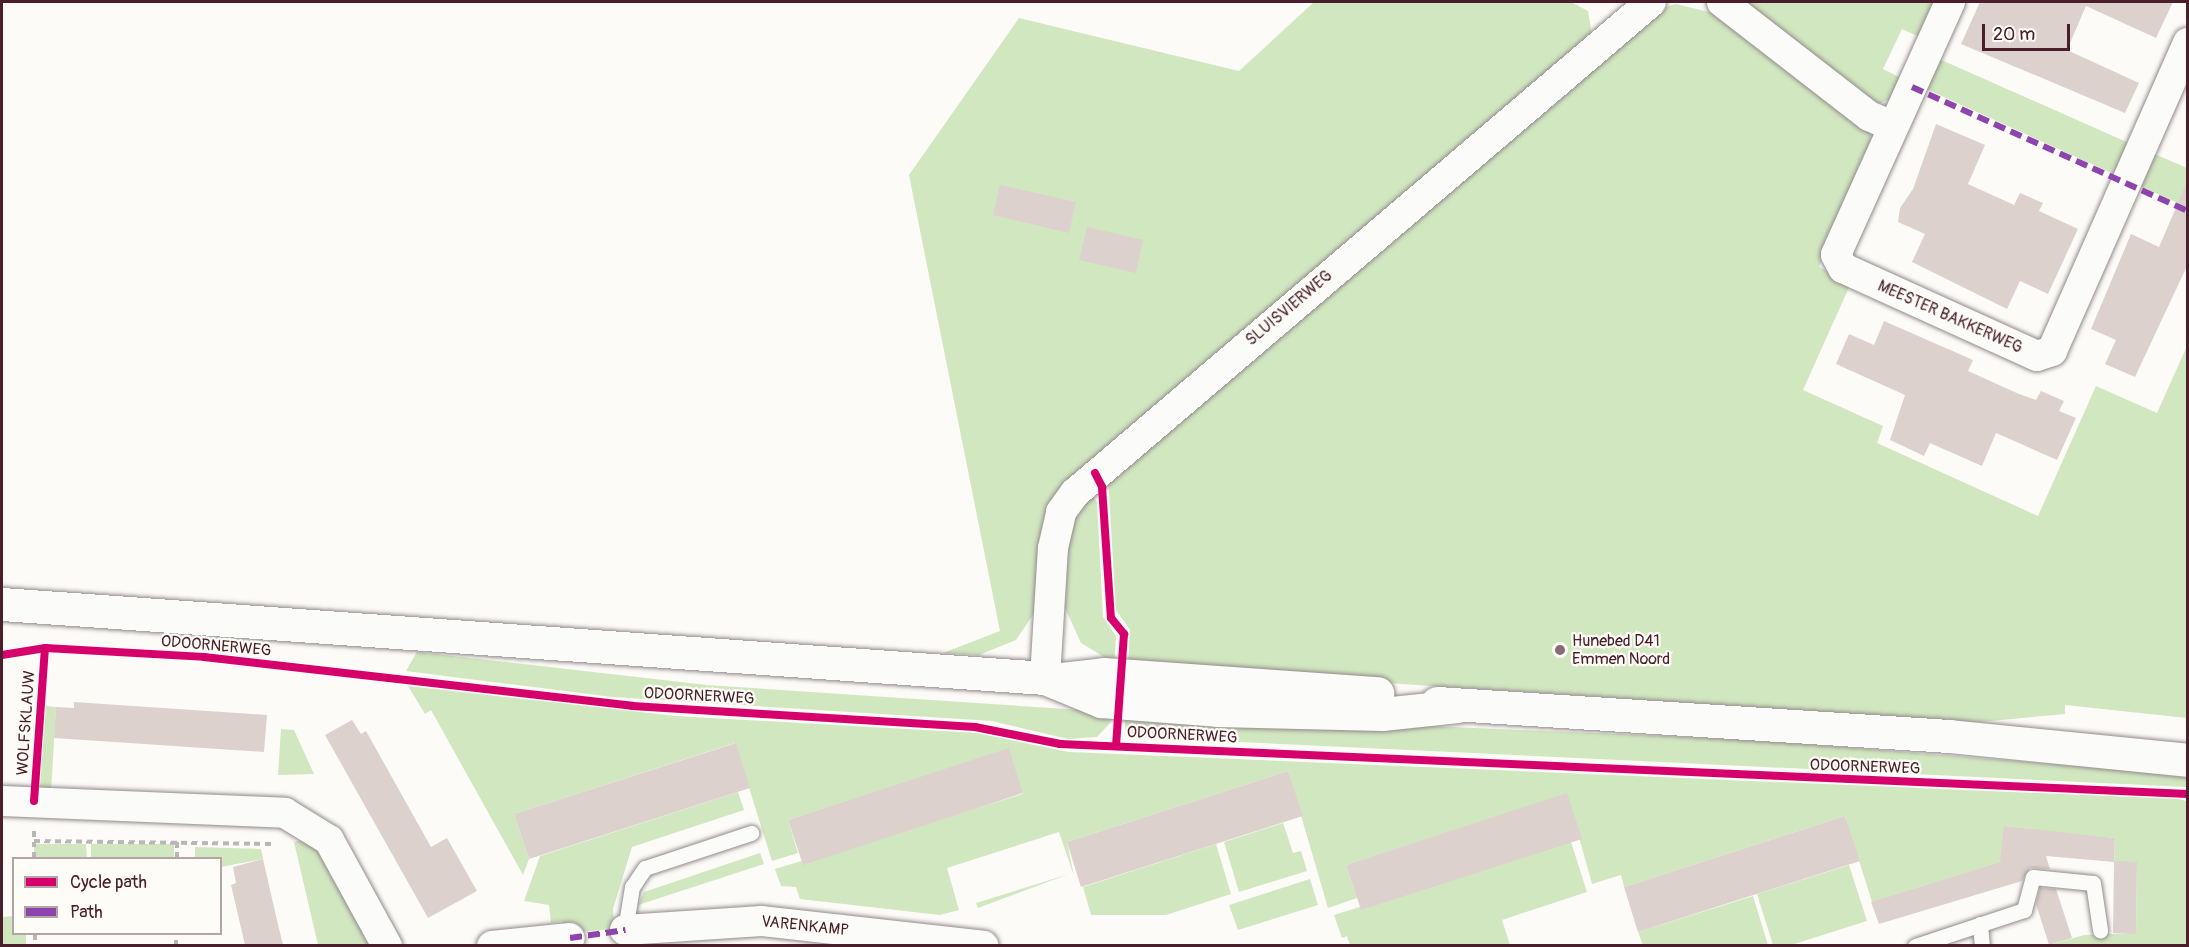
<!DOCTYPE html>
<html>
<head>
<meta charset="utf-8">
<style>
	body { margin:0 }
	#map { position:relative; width:2189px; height:947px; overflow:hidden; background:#fcfbf8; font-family:Pangolin,sans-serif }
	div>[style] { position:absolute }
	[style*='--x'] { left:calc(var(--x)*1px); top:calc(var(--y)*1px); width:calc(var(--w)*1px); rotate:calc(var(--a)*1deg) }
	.green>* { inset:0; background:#d1e7c0 }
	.building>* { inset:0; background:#ddd1cd }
	.path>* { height:4px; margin-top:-2px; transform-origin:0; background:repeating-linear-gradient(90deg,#bbb6b6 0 6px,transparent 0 10.5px) }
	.roads { filter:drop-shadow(0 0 2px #928a8b) drop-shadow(0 0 2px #928a8b) }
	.lane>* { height:15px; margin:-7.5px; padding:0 7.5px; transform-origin:7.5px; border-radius:7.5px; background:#fbfbf9 }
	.street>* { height:30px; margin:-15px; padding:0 15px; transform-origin:15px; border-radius:15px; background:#fbfbf9 }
	.secondary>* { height:33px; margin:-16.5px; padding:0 16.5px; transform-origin:16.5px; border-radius:16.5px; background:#fbfbf9 }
	.quiet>* { height:6px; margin-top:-3px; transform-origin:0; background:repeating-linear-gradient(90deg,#8e44ad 0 12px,transparent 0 18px) }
	.cycleway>* { height:8px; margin:-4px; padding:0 4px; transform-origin:4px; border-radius:4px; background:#d6006c }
	.dots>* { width:16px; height:16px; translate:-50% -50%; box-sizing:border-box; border:3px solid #fdfcf7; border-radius:50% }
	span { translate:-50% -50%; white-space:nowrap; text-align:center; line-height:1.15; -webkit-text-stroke:4.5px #fdfcf7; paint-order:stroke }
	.street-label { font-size:16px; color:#4a1f2b }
	.poi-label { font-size:16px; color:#4a1f2b }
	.left { translate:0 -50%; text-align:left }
	.frame { position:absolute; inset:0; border:3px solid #4a1f2b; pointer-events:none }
	.legend { position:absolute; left:12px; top:857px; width:210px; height:78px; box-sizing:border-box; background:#fdfcf7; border:2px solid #b5a4a5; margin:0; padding:8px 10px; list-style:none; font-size:18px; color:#4a1f2b }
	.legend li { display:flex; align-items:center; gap:12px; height:30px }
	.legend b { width:30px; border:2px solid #b5a4a5 }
	.scale { position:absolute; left:1982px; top:24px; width:88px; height:27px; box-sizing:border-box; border:3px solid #4a1f2b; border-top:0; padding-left:8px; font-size:18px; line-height:21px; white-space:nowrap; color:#4a1f2b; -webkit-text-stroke:4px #fdfcf7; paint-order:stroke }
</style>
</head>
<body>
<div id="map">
	<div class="green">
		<div style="clip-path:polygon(1314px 2px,1571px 2px,1588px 11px,1592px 35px,1102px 450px,1039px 606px,1016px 640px,979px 655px,943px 653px,1000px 631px,909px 175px,1019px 18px,1239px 71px)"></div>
		<div style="clip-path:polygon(1736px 2px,1940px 2px,1922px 38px,1902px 29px,1883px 69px,1903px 79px,1891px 99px,1878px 104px)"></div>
		<div style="clip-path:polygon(1676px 4px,1717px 14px,1870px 132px,1871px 150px,1819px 267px,1851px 283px,1803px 390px,1883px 426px,1877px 443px,2038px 516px,2096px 386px,2157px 413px,2187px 346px,2187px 718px,2065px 705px,2065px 714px,1979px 722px,1128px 666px,1130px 630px,1116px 610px,1108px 477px,1658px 9px)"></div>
		<div style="clip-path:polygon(1937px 58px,2129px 143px,2116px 175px,1924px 88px)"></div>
		<div style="clip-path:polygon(2150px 152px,2187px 168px,2187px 207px,2135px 184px)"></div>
		<div style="clip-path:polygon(1091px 493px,1097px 502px,1103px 617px,1116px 636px,1114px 663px,1081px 643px,1065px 608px,1070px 525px)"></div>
		<div style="clip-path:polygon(417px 652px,707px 685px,1111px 712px,1110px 723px,1097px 737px,1068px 739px,992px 721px,612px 697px,406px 671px)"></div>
		<div style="clip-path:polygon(408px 686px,676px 716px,976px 733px,1069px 752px,2178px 799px,2187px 801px,2187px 945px,2049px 945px,2084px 935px,2136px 933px,2137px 862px,2114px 862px,2115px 838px,2045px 832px,2029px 844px,2030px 829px,2004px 826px,2007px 860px,1872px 902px,1845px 816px,1624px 887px,1621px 875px,1592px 884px,1567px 794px,1346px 865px,1357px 898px,1328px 908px,1288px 771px,1067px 842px,1074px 876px,1059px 832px,947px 868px,959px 910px,940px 915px,800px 899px,796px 887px,781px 886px,775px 869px,1023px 794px,1009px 749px,788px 820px,798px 853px,772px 861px,735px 743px,514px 814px,529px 859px,523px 875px,431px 710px,425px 714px)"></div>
		<div style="clip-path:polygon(46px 706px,56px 707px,51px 793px,40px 786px)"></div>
		<div style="clip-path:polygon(1125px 713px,1757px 740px,2187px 775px,2187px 787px,1134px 737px,1125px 730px)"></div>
		<div style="clip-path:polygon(281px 729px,294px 730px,314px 774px,278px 775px)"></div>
		<div style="clip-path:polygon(738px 792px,744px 810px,632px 847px,613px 909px,614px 929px,570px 933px,561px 921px,551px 923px,549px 905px,524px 901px,540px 856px)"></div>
		<div style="clip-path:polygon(1283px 823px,1293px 853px,1301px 851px,1307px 871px,1239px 892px,1224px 842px)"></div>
		<div style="clip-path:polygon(314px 838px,374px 945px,318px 945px,294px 842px)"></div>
		<div style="clip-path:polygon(1571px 842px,1587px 892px,1502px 920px,1510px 945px,1350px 945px,1347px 936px,1342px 938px,1334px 915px)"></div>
		<div style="clip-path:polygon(34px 844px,86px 844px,87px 858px,34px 858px)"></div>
		<div style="clip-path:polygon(91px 844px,174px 844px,174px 858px,91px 858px)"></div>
		<div style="clip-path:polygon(1216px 844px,1231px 894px,1166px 915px,1091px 915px,1083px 887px)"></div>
		<div style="clip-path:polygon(195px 847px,261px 849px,263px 859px,221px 867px,220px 858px,195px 858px)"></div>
		<div style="clip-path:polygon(760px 853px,764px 864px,638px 905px,644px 892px)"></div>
		<div style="clip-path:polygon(1849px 865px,1867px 921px,1791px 945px,1773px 945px,1757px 894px)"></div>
		<div style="clip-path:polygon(1069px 874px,978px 908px,976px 903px)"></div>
		<div style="clip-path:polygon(1310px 879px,1318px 905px,1238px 930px,1229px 905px)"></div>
		<div style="clip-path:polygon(1753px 896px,1768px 945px,1643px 945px,1638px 932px)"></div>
		<div style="clip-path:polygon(13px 916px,14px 934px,26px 934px,26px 945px,2px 945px,2px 917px)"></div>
	</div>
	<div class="building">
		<div style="clip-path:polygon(1980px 2px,2173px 2px,2156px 38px,2086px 6px,2067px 50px,2139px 83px,2125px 113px,1961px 44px)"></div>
		<div style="clip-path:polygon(1936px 124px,1985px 145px,1968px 184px,2014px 205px,2020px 193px,2043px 203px,2039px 211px,2078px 229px,2048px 294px,2020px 281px,2007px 309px,1912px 262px,1925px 234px,1898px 222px,1900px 208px,1913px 189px)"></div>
		<div style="clip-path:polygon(2187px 182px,2187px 266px,2135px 377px,2105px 364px,2116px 340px,2091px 329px,2131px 234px,2159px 247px)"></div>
		<div style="clip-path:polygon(1000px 185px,1076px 202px,1069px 233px,993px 215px)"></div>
		<div style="clip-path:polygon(1087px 227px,1143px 240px,1136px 273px,1079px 260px)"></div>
		<div style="clip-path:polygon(1884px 321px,1973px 360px,1968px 371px,2019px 394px,2036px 400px,2041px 391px,2064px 401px,2059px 411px,2076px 418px,2057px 460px,1996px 433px,1982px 466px,1930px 443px,1924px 456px,1890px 440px,1905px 395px,1836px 364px,1849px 334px,1874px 345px)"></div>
		<div style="clip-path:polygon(74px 702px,267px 715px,264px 752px,54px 738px,56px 707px,74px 708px)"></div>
		<div style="clip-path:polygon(352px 720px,361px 734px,366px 731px,431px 847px,447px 838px,477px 891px,428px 918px,325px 735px)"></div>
		<div style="clip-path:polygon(736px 743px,750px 788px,529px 859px,514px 814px)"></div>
		<div style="clip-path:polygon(1009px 748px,1023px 793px,803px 865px,788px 820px)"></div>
		<div style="clip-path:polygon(1288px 771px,1303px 816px,1081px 887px,1067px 842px)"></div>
		<div style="clip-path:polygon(1567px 793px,1582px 839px,1361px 910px,1346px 865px)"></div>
		<div style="clip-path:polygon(1845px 816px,1860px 861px,1638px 932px,1624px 887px)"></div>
		<div style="clip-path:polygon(2004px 826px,2115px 838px,2114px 862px,2046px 856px,2050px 869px,2030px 868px,2022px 881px,1879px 924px,1871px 902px,2000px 862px)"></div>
		<div style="clip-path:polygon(263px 859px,276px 916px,283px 945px,245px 945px,231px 885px,236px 883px,233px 867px)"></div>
		<div style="clip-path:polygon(2114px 861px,2137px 862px,2136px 934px,2113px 933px)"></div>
		<div style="clip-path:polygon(2040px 888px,2056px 889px,2072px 938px,2049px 945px,2036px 904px)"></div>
	</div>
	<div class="path">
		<div style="--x:34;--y:831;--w:27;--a:90"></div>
		<div style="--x:34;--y:841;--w:237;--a:0.7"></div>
		<div style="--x:177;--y:858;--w:17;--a:-90"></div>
		<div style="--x:35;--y:934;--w:12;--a:90"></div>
		<div style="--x:176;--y:946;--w:12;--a:-90"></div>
	</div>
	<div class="roads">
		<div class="lane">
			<div style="--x:1980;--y:924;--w:22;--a:85"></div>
			<div style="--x:625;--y:930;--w:44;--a:-80.8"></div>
			<div style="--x:632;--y:887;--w:23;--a:-56"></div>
			<div style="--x:645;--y:868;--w:112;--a:-18.3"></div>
			<div style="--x:1915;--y:946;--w:115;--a:-18.3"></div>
			<div style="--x:2024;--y:910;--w:34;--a:-75"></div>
			<div style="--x:2033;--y:877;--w:60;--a:5.7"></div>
			<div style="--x:2093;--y:883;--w:48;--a:81.5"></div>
		</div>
		<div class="street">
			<div style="--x:1722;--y:2;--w:186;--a:37.8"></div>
			<div style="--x:1869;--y:116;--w:26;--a:23"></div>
			<div style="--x:1950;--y:2;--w:277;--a:114.3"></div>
			<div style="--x:1836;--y:255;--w:15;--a:62"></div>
			<div style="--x:1843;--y:268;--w:213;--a:24.4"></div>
			<div style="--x:2037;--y:356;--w:16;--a:-18"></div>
			<div style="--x:2052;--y:351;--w:337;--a:-66.2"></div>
			<div style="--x:1045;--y:678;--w:130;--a:-86.5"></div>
			<div style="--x:1053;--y:548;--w:37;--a:-77"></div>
			<div style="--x:1061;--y:512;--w:24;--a:-54"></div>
			<div style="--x:1075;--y:493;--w:757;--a:-40.45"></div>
			<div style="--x:2;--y:801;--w:283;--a:2.4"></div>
			<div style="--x:285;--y:813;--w:52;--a:31.5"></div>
			<div style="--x:329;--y:840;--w:121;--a:61.3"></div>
			<div style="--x:625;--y:930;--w:137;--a:-3.8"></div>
			<div style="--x:762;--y:921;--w:223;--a:6.4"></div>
			<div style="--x:492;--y:946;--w:78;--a:-5.9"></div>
		</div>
		<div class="secondary">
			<div style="--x:2;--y:604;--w:1046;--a:4.06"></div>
			<div style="--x:1045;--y:678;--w:61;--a:22.3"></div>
			<div style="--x:1101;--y:701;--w:116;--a:4.4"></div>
			<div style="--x:1217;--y:710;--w:165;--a:1.4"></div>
			<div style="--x:1382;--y:714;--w:76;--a:-6"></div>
			<div style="--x:1053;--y:680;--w:51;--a:-6.7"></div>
			<div style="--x:1104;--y:674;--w:274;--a:4"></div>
			<div style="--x:1437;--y:703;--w:513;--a:3.69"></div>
			<div style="--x:1949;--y:736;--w:240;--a:5.7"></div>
		</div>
	</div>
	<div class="quiet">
		<div style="--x:1912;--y:87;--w:303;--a:24.2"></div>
		<div style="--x:570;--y:938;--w:56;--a:-8.3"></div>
	</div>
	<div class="cycleway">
		<div style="--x:1095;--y:473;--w:16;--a:63"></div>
		<div style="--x:1102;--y:487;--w:131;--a:86.1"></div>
		<div style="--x:1111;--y:618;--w:21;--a:51"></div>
		<div style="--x:1124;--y:634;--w:111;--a:94.1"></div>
		<div style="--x:2;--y:655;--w:44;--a:-9.2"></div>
		<div style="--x:45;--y:648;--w:159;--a:3.2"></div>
		<div style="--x:204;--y:657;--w:431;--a:6.5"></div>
		<div style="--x:632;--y:706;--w:344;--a:3.5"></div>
		<div style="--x:975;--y:727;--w:87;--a:11.3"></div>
		<div style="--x:1060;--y:744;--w:1129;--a:2.54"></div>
		<div style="--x:34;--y:801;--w:153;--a:-85.9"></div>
	</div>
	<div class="dots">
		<div style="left:1560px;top:650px;background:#886c73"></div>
	</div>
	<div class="street-label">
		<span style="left:1289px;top:308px;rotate:-40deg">SLUISVIERWEG</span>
		<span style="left:1950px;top:317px;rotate:24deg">MEESTER BAKKERWEG</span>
		<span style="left:216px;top:646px;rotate:5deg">ODOORNERWEG</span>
		<span style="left:699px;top:696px;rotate:3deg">ODOORNERWEG</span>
		<span style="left:26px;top:723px;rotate:-86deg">WOLFSKLAUW</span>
		<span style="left:1182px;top:735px;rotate:3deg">ODOORNERWEG</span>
		<span style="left:1865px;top:767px;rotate:2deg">ODOORNERWEG</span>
		<span style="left:805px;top:926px;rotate:6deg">VARENKAMP</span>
	</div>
	<div class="poi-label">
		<span class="left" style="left:1572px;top:650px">Hunebed D41<br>Emmen Noord</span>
	</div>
	<div class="frame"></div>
	<ul class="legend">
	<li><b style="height:8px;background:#d6006c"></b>Cycle path</li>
	<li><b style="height:8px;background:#8e44ad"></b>Path</li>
	</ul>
	<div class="scale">20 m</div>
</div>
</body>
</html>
